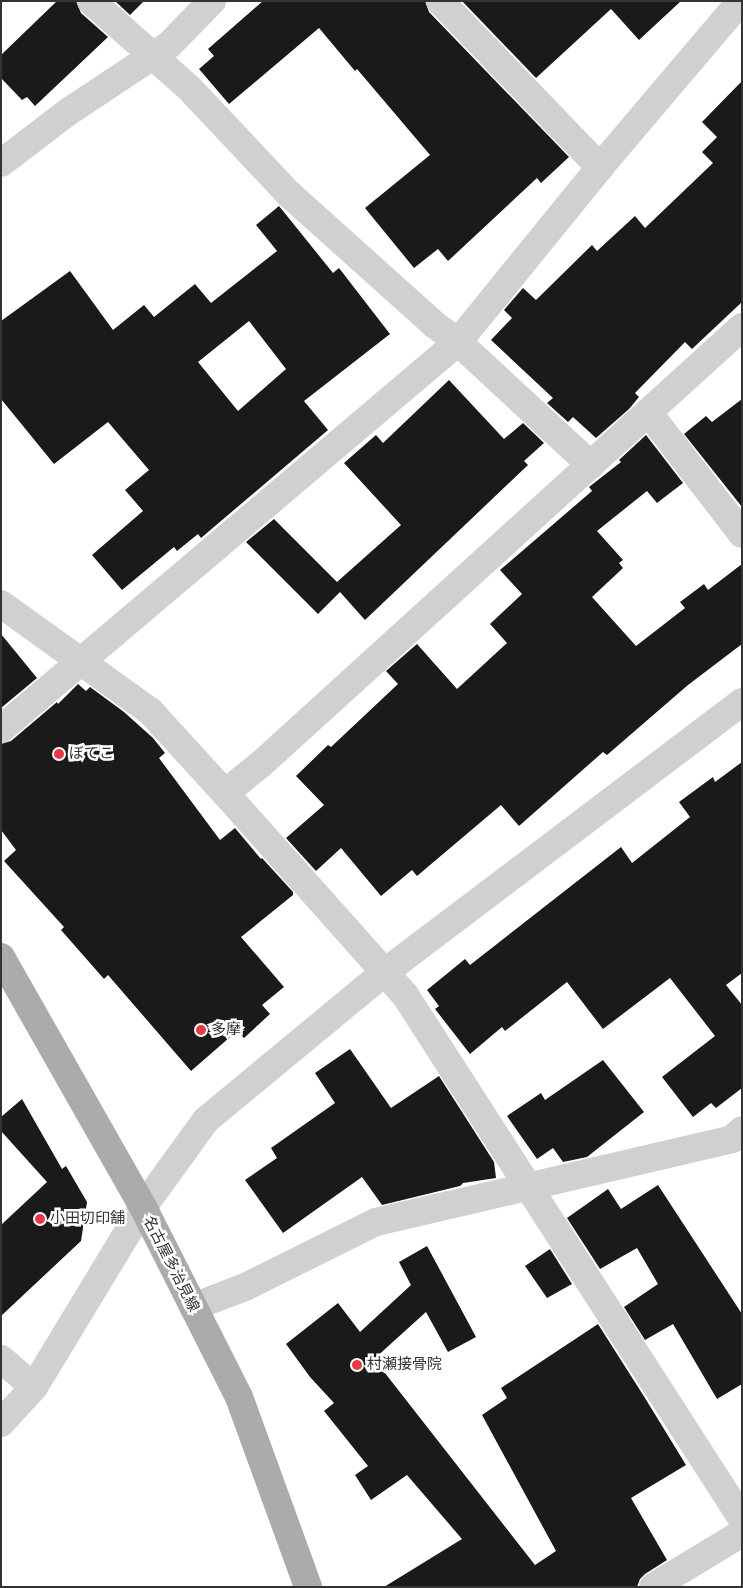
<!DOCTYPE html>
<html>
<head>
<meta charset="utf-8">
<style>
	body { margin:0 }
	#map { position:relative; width:743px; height:1588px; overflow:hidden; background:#fff; font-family:Signika,"Noto Sans JP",sans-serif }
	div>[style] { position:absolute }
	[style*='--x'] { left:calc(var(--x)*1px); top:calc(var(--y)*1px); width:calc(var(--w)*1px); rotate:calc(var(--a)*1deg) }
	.building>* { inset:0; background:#1a1a1a }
	.minor>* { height:28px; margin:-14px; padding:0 14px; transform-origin:14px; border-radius:14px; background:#d0d0d0 }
	.major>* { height:28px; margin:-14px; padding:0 14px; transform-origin:14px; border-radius:14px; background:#ababab }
	.dots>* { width:14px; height:14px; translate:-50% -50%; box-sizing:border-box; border:2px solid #fff; border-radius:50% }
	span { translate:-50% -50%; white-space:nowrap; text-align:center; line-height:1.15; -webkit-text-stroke:5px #fff; paint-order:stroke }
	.poi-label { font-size:15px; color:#333 }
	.left { translate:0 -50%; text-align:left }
	.street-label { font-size:15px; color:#333 }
	.frame { position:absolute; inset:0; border:2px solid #333; pointer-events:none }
</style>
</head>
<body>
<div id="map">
	<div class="building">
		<div style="clip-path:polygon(57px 1px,76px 1px,81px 13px,108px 37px,35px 106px,27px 97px,22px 100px,1px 78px,1px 55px)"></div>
		<div style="clip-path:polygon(115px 1px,144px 1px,130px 15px)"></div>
		<div style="clip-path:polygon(263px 1px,425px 1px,429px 12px,569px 157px,541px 183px,537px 178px,448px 261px,438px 249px,414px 268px,365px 208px,430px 155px,357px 69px,355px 71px,319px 28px,229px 104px,199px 69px,214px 56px,208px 49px)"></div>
		<div style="clip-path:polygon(462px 1px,681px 1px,639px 40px,611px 9px,536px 78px)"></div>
		<div style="clip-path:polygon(742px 81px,742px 302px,692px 349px,685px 342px,635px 393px,639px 397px,629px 409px,596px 438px,573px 417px,568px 422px,547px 403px,553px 398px,491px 340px,512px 318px,504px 310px,523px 288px,536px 300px,592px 245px,597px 251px,635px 216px,645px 228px,713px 163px,702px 152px,717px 137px,702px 122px)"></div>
		<div style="clip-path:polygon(evenodd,279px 206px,333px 273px,339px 268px,390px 334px,304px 401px,328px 430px,201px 538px,198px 534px,177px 551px,174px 547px,122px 590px,92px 555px,143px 511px,125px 490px,149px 470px,108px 422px,54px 464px,1px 399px,1px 321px,70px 271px,113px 330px,144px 305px,154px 317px,195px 284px,211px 303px,277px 251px,256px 225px,279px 206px,249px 321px,286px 369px,238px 411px,198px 362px,249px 321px)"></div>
		<div style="clip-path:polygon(449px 380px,504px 439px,523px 423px,544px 443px,524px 461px,528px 465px,365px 620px,340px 592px,318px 614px,246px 542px,274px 519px,337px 582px,401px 525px,344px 463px,376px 435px,383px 443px)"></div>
		<div style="clip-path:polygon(742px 399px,742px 507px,684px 434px,706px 416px,712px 422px)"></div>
		<div style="clip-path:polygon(646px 435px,683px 483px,657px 503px,647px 491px,597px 531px,623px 560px,619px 563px,623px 568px,592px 597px,636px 646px,685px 608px,680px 602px,704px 584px,708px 590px,742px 564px,742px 644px,688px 685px,607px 755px,603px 752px,519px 826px,501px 805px,417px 876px,412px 870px,381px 896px,341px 848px,316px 871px,286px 838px,324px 805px,296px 776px,328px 745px,331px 747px,398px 684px,386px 671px,417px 644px,457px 689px,507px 643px,490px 624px,522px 594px,500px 570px,592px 491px,589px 487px,621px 462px,619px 460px)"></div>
		<div style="clip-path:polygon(1px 634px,37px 678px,1px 708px)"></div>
		<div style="clip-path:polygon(78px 684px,86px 691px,90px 687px,124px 712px,153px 738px,165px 753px,159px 758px,220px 840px,235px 828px,261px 859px,262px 858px,293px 892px,293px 895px,241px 937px,284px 987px,262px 1005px,270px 1014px,244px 1038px,237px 1031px,191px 1071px,108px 975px,104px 979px,61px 930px,64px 927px,4px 861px,16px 850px,1px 830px,1px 744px,11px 741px,57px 702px,58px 704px)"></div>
		<div style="clip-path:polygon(742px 762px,742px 973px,726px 985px,742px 1005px,742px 1088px,716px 1108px,711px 1103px,693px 1117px,662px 1077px,715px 1036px,670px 978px,603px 1029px,567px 982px,505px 1031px,502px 1027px,470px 1054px,435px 1009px,439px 1006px,427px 990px,465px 959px,470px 965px,621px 847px,632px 863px,690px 817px,679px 802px,713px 777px,715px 782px)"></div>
		<div style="clip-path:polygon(350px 1049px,391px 1108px,439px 1076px,494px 1162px,496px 1178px,463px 1183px,460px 1186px,382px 1205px,362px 1177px,283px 1233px,245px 1180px,277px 1158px,271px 1148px,335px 1103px,315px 1073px)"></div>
		<div style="clip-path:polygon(603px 1060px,644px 1112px,587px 1157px,563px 1162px,553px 1148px,537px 1159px,507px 1116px,541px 1093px,545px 1100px)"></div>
		<div style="clip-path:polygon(22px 1099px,62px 1169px,66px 1166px,87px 1202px,81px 1241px,1px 1316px,1px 1225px,47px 1182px,1px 1131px,1px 1117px)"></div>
		<div style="clip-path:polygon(658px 1185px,742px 1314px,742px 1384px,717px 1399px,673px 1324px,645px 1340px,624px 1307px,658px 1284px,637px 1248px,600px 1269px,567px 1218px,608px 1189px,621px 1209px)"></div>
		<div style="clip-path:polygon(427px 1246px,476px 1337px,448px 1352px,426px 1312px,374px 1359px,535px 1565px,556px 1551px,482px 1415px,507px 1398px,501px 1388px,598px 1324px,645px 1398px,686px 1465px,631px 1498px,667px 1560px,645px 1574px,640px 1579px,637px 1587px,384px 1587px,462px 1539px,407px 1475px,371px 1500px,355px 1475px,368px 1466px,324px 1411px,334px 1403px,310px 1377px,286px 1344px,338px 1303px,360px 1332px,411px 1285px,399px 1262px)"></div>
		<div style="clip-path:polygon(550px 1249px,572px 1284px,547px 1298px,525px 1266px)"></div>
	</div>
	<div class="minor">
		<div style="--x:91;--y:1;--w:132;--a:41.6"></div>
		<div style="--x:190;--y:89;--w:144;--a:46.7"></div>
		<div style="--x:289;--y:194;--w:196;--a:41.9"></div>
		<div style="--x:435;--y:325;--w:29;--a:36"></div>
		<div style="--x:458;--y:342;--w:181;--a:42.8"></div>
		<div style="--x:440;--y:1;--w:231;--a:46.1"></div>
		<div style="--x:1;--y:163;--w:84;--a:-37.3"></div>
		<div style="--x:68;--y:112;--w:121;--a:-33.6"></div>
		<div style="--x:169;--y:45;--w:62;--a:-45.7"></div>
		<div style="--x:648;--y:412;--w:154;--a:52.4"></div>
		<div style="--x:1;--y:604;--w:183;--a:35.7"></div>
		<div style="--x:150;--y:711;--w:111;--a:47.6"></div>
		<div style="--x:225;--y:793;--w:271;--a:48.3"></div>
		<div style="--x:405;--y:995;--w:623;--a:57.25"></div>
		<div style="--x:1;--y:729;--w:599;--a:-40.26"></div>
		<div style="--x:458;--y:342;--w:225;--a:-50.9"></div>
		<div style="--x:600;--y:167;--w:218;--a:-49.7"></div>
		<div style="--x:225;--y:793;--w:46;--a:-38.9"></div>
		<div style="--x:261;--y:764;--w:650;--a:-42.26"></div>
		<div style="--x:193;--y:1307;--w:56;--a:-21"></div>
		<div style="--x:245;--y:1287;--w:146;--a:-26.4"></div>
		<div style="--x:376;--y:1222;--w:366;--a:-13.1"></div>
		<div style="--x:732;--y:1139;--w:13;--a:-42"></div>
		<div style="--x:1;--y:1359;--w:43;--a:40.3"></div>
		<div style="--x:1;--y:1423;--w:49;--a:-47.5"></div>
		<div style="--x:34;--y:1387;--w:210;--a:-58.8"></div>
		<div style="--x:143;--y:1207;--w:107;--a:-54.1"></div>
		<div style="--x:206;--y:1120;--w:232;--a:-39.6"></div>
		<div style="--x:385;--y:972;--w:448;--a:-37.1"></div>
		<div style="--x:653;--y:1587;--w:104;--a:-31.2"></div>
	</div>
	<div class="major">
		<div style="--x:1;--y:957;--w:288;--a:60.4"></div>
		<div style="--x:143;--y:1207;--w:213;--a:63.2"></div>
		<div style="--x:239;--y:1397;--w:202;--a:70"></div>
	</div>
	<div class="dots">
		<div style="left:59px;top:754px;background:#e63946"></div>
		<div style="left:201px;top:1030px;background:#e63946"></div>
		<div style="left:40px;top:1219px;background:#e63946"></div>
		<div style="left:357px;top:1365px;background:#e63946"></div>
	</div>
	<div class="poi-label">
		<span class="left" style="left:69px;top:754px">ぼてこ</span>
		<span class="left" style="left:211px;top:1030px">多摩</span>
		<span class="left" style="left:50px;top:1219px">小田切印舗</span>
		<span class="left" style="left:367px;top:1365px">村瀬接骨院</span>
	</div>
	<div class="street-label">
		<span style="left:171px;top:1264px;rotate:63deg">名古屋多治見線</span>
	</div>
	<div class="frame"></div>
</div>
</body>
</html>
